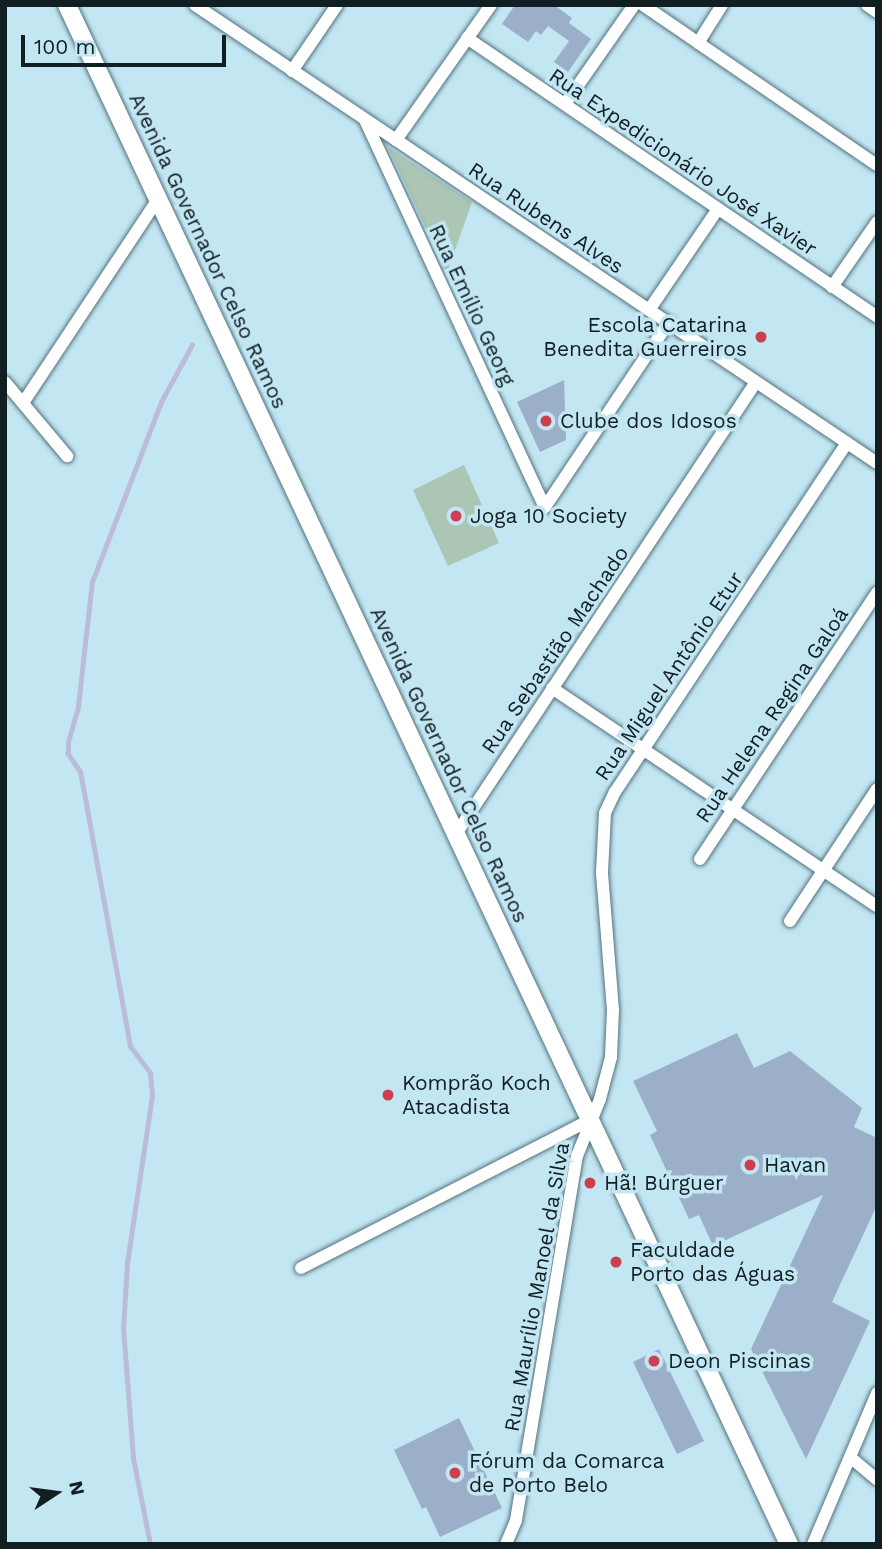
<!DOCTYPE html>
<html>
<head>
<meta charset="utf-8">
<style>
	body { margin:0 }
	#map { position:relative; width:882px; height:1549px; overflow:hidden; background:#c3e6f3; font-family:"Work Sans",sans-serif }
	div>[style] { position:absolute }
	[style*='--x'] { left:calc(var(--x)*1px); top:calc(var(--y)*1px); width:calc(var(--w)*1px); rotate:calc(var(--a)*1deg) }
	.green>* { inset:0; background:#abc6b5 }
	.stream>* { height:4.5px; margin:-2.25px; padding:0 2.25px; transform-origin:2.25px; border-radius:2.25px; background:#babcda }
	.building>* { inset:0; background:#9bb0c8 }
	.roads { filter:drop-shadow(0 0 2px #52727d) drop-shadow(0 0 2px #52727d) }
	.minor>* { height:12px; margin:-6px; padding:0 6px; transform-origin:6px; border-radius:6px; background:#fff }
	.secondary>* { height:18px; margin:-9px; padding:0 9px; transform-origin:9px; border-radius:9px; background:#fff }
	.dots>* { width:19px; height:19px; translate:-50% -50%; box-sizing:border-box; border:4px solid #c3e6f3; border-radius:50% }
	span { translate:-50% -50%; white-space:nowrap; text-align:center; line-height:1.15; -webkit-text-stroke:7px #c3e6f3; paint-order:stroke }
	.street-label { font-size:21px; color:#111e22 }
	.poi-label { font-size:21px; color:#111e22 }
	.right { translate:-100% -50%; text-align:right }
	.left { translate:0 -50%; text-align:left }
	.frame { position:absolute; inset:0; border:7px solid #111e22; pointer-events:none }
	.north { position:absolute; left:21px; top:1458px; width:70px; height:70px; -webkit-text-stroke:5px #c3e6f3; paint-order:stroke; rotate:77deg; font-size:19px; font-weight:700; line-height:28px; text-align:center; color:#111e22 }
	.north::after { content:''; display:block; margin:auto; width:24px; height:32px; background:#111e22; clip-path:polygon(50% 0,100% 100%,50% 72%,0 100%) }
	.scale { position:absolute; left:21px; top:35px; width:205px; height:32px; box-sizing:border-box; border:4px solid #111e22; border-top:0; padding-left:9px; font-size:21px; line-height:24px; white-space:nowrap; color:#111e22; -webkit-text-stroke:5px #c3e6f3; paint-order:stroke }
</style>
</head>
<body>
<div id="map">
	<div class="green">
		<div style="clip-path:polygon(388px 147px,472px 202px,447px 273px)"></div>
		<div style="clip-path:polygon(464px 465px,499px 543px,448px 566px,413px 490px)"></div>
	</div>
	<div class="stream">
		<div style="--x:150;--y:1544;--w:88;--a:-101.2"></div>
		<div style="--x:133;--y:1458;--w:129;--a:-94.4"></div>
		<div style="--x:123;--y:1329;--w:66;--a:-86.5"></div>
		<div style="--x:127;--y:1263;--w:169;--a:-81.5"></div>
		<div style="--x:152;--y:1096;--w:23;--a:-95"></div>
		<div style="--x:150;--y:1073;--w:34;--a:-127"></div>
		<div style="--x:130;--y:1046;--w:247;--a:-100.3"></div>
		<div style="--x:86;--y:803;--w:32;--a:-101"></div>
		<div style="--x:80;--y:772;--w:22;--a:-124"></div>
		<div style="--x:68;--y:754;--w:12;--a:-90"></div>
		<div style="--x:68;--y:742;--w:37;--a:-74"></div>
		<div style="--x:78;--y:706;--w:125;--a:-83.6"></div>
		<div style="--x:92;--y:582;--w:193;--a:-69"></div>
		<div style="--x:161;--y:402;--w:65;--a:-61.5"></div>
	</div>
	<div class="building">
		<div style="clip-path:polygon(515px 5px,554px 5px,572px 18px,569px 23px,591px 39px,568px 72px,554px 62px,569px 41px,548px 26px,541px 35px,536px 31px,528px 42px,502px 24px)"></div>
		<div style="clip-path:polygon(564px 380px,566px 440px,540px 452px,517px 402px)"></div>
		<div style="clip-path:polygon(737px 1033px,754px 1068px,790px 1051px,862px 1108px,854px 1127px,877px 1138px,877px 1205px,832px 1302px,870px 1321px,806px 1459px,751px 1349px,823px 1195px,713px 1246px,699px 1215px,689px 1219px,650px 1135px,657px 1131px,633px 1081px)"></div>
		<div style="clip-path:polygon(659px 1349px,704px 1441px,677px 1454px,633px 1362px)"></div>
		<div style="clip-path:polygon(459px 1418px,502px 1508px,440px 1537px,426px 1507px,422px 1509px,394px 1450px)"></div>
	</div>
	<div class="roads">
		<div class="minor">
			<div style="--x:195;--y:5;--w:822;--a:33.88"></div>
			<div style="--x:643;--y:5;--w:283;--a:34.4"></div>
			<div style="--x:867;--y:5;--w:12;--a:35"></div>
			<div style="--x:467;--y:38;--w:496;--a:34.2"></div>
			<div style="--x:698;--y:43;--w:45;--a:-57.7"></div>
			<div style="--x:292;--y:71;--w:80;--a:-55.7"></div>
			<div style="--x:565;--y:104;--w:121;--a:-55.1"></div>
			<div style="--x:365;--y:120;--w:427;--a:65.1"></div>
			<div style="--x:396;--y:140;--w:165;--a:-54.9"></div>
			<div style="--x:832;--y:287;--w:79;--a:-55.3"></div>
			<div style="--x:649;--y:310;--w:122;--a:-55.7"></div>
			<div style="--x:5;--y:382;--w:97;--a:50"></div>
			<div style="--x:23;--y:403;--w:245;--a:-56.5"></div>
			<div style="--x:545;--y:507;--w:221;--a:-56.2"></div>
			<div style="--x:552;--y:688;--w:391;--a:33.9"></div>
			<div style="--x:456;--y:834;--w:542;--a:-56.43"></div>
			<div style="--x:700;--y:859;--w:320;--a:-56.4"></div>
			<div style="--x:790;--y:921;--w:158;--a:-56.6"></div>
			<div style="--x:301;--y:1268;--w:325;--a:-27.1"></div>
			<div style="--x:850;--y:1457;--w:35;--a:40"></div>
			<div style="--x:506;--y:1544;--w:26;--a:-67"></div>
			<div style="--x:516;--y:1520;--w:369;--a:-80.5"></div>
			<div style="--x:577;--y:1156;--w:61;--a:-68"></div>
			<div style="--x:600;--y:1099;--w:43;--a:-75.3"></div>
			<div style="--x:611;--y:1057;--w:47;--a:-87.6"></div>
			<div style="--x:613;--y:1010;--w:138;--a:-94.6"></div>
			<div style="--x:602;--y:872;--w:59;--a:-87.1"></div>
			<div style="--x:605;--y:813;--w:23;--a:-65"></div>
			<div style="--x:615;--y:792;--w:419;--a:-56.4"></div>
			<div style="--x:813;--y:1544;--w:164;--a:-67"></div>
		</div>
		<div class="secondary">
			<div style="--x:67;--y:5;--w:1700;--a:64.87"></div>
		</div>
	</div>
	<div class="dots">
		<div style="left:761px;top:337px;background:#ce3e50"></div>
		<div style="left:546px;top:421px;background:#ce3e50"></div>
		<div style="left:456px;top:516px;background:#ce3e50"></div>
		<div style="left:388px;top:1095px;background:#ce3e50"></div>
		<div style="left:750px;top:1165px;background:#ce3e50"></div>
		<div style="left:590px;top:1183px;background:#ce3e50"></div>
		<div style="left:616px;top:1262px;background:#ce3e50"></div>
		<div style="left:654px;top:1361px;background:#ce3e50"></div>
		<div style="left:455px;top:1473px;background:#ce3e50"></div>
	</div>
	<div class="street-label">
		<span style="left:683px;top:162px;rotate:34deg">Rua Expedicionário José Xavier</span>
		<span style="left:546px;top:218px;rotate:34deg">Rua Rubens Alves</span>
		<span style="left:208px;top:251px;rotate:65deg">Avenida Governador Celso Ramos</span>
		<span style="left:472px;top:305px;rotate:65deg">Rua Emílio Georg</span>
		<span style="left:555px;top:650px;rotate:-56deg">Rua Sebastião Machado</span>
		<span style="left:669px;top:676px;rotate:-56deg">Rua Miguel Antônio Etur</span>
		<span style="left:772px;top:715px;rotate:-56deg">Rua Helena Regina Galoá</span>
		<span style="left:449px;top:765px;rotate:65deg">Avenida Governador Celso Ramos</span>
		<span style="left:537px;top:1287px;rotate:-80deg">Rua Maurílio Manoel da Silva</span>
	</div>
	<div class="poi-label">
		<span class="right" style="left:747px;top:337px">Escola Catarina<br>Benedita Guerreiros</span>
		<span class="left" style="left:560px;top:421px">Clube dos Idosos</span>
		<span class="left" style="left:470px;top:516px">Joga 10 Society</span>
		<span class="left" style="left:402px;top:1095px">Komprão Koch<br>Atacadista</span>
		<span class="left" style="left:764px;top:1165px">Havan</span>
		<span class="left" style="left:604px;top:1183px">Hã! Búrguer</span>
		<span class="left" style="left:630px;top:1262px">Faculdade<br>Porto das Águas</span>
		<span class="left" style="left:668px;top:1361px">Deon Piscinas</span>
		<span class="left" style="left:469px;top:1473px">Fórum da Comarca<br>de Porto Belo</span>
	</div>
	<div class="frame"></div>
	<div class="north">N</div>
	<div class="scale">100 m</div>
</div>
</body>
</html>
